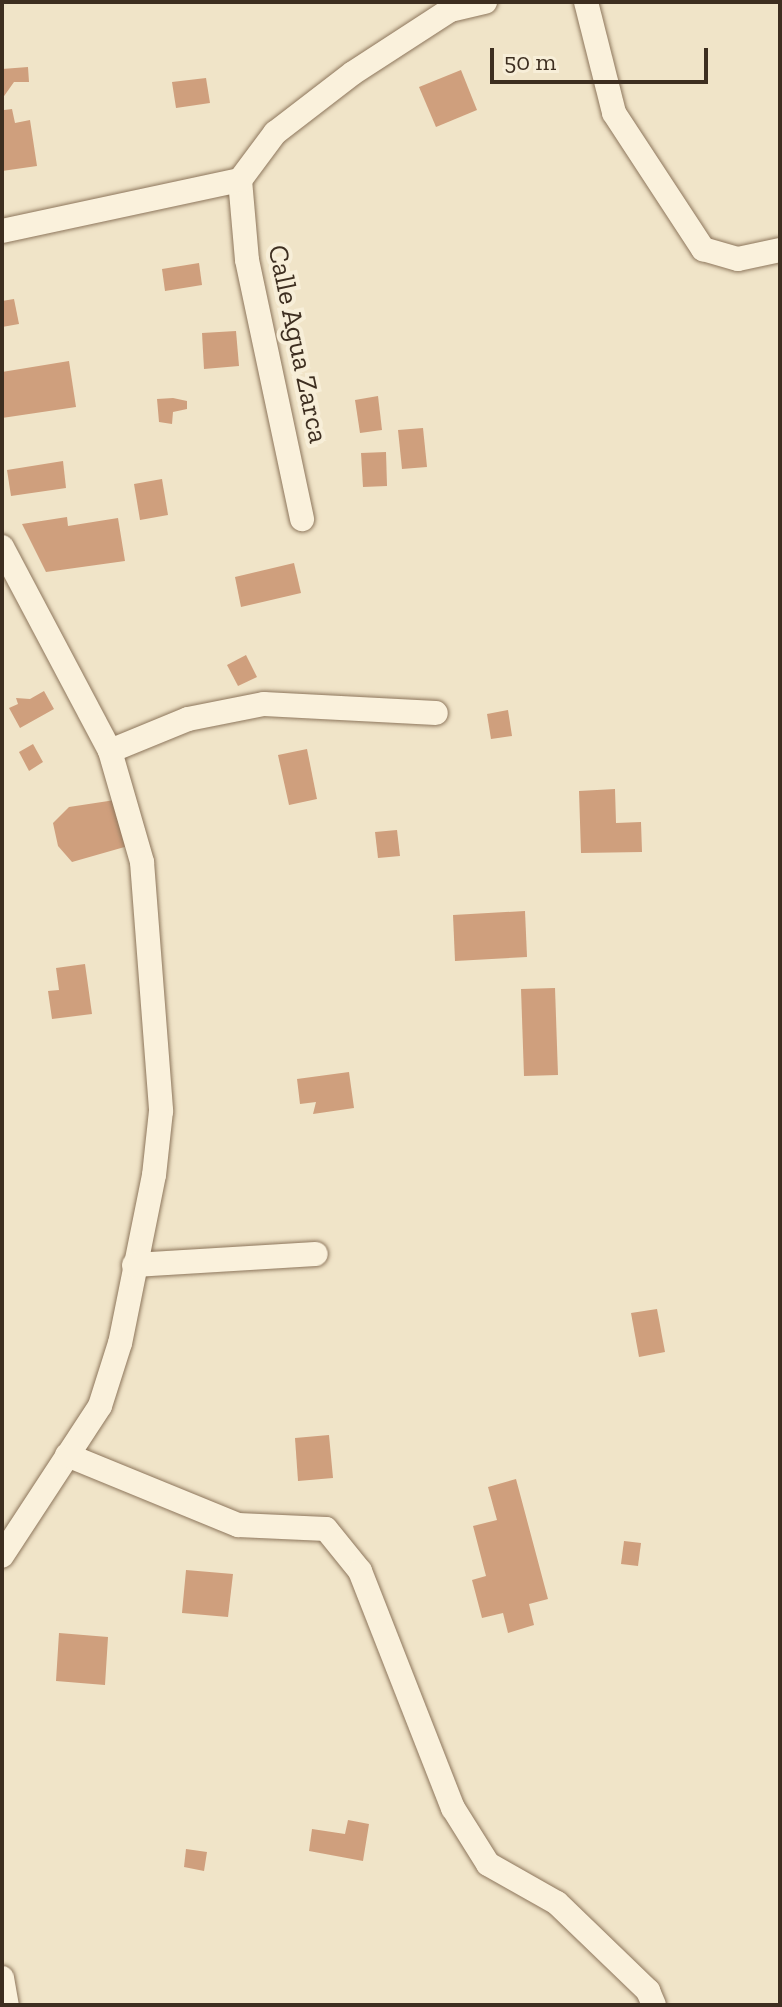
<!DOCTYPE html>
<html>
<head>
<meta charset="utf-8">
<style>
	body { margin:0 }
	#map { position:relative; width:782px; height:2007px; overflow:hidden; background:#f0e4c8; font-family:"Zilla Slab",serif }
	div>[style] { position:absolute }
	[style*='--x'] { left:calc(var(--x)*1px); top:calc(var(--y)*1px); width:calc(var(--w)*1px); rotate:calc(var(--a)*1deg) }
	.building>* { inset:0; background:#cf9f7d }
	.roads { filter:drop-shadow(0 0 2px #8d765c) drop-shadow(0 0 2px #8d765c) }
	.street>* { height:24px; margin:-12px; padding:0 12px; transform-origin:12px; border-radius:12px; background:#faf1dc }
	span { translate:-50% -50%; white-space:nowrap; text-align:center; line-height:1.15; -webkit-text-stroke:8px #f7eed8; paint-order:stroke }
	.street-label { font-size:28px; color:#3d2e20 }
	.frame { position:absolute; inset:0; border:4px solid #3d2e20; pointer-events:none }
	.scale { position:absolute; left:490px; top:48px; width:218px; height:36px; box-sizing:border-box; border:4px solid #3d2e20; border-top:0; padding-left:10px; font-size:24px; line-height:28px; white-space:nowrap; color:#3d2e20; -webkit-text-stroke:6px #f7eed8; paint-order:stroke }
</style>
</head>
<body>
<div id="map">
	<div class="building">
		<div style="clip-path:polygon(28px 67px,29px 82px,14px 82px,2px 99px,2px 69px)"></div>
		<div style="clip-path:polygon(461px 70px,477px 110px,436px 127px,419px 87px)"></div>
		<div style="clip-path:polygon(206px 78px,210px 103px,176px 108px,172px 82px)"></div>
		<div style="clip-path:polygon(12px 109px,15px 123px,30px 120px,37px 166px,2px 171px,2px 118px,4px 110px)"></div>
		<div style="clip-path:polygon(199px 263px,202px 285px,165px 291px,162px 269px)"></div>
		<div style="clip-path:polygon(14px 299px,19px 324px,2px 327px,2px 301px)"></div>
		<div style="clip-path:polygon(236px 331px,239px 366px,204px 369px,202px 333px)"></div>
		<div style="clip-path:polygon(69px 361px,76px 407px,2px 418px,2px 372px)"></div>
		<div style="clip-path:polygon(378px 396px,382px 430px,360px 433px,355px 400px)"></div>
		<div style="clip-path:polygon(173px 398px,187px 401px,187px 409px,173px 412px,172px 424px,159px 422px,157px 399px)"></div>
		<div style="clip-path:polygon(423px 428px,427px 467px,402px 469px,398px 430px)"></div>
		<div style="clip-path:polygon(386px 452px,387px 486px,363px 487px,361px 453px)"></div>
		<div style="clip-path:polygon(63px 461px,66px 488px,11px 496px,7px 470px)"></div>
		<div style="clip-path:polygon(162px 479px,168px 515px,140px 520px,134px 484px)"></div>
		<div style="clip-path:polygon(67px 517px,68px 526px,118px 518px,125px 561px,46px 572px,22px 524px)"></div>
		<div style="clip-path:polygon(294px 563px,301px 593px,241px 607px,235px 577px)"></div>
		<div style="clip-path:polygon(246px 655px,257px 677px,238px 686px,227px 665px)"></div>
		<div style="clip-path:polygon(44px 691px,54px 709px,20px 728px,9px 708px,18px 704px,16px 698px,30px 699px)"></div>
		<div style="clip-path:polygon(508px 710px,512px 736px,491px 739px,487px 714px)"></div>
		<div style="clip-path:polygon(33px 744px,43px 762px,29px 771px,19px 752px)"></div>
		<div style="clip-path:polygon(307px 749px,317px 799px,289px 805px,278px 755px)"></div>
		<div style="clip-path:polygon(615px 789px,616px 823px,641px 822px,642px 852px,581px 853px,579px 791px)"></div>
		<div style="clip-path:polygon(115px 800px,128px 846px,72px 862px,58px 846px,53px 823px,69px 807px)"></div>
		<div style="clip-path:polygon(397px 830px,400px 856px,378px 858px,375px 832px)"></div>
		<div style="clip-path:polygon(525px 911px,527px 957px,455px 961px,453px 915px)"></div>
		<div style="clip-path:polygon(85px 964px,92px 1014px,52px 1019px,48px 991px,59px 990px,56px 968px)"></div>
		<div style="clip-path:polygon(555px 988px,558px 1075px,524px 1076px,521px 989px)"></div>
		<div style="clip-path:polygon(349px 1072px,354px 1108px,313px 1114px,316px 1102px,300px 1104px,297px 1079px)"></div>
		<div style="clip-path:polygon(657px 1309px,665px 1352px,639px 1357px,631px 1313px)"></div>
		<div style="clip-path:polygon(329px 1435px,333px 1478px,298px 1481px,295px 1438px)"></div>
		<div style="clip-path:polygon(516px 1479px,548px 1599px,529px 1604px,534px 1625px,508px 1633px,503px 1613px,482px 1618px,472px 1580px,486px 1576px,473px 1526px,497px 1520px,488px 1487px)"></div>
		<div style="clip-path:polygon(624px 1541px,641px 1543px,638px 1566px,621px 1564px)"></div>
		<div style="clip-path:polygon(186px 1570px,233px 1574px,228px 1617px,182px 1613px)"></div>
		<div style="clip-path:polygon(59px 1633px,108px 1637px,105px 1685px,56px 1681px)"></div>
		<div style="clip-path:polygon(348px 1820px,369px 1824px,363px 1861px,309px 1851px,312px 1829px,345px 1834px)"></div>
		<div style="clip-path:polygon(186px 1849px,207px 1852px,204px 1871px,184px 1867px)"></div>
	</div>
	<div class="roads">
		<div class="street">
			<div style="--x:586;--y:2;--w:114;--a:75.8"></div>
			<div style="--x:614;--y:113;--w:163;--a:56.8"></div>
			<div style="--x:703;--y:249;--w:36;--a:16"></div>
			<div style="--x:738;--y:259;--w:43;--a:-12.1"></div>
			<div style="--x:240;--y:180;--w:80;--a:85"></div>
			<div style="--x:247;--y:260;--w:265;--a:78"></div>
			<div style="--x:2;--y:231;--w:243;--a:-12.1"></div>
			<div style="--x:240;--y:180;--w:59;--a:-53.3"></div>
			<div style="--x:275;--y:133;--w:98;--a:-37.6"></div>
			<div style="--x:353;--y:73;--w:116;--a:-33"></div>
			<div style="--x:450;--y:10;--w:36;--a:-13"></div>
			<div style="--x:2;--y:547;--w:231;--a:62.1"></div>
			<div style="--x:110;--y:751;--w:116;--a:73.9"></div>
			<div style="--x:142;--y:862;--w:250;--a:85.6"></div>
			<div style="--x:161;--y:1111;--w:64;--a:96.2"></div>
			<div style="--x:154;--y:1175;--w:171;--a:101.4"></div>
			<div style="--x:120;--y:1343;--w:66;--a:107.6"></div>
			<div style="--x:100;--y:1406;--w:179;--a:123.2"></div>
			<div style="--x:110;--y:751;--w:84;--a:-22.3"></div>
			<div style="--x:188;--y:719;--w:77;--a:-11.2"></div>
			<div style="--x:264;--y:704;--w:172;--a:3"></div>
			<div style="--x:134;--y:1265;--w:182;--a:-3.5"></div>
			<div style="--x:67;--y:1455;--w:185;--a:22.3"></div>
			<div style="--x:238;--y:1525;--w:88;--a:2.6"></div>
			<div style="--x:326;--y:1529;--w:54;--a:51"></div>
			<div style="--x:360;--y:1571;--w:255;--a:68.6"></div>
			<div style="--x:453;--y:1808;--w:66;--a:58"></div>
			<div style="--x:488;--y:1864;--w:79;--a:29.5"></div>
			<div style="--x:557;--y:1903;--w:127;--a:44"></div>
			<div style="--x:648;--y:1991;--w:15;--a:67"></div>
			<div style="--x:2;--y:1978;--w:27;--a:80"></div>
		</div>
	</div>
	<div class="street-label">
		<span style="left:298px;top:344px;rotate:78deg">Calle Agua Zarca</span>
	</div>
	<div class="frame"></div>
	<div class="scale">50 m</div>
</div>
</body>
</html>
